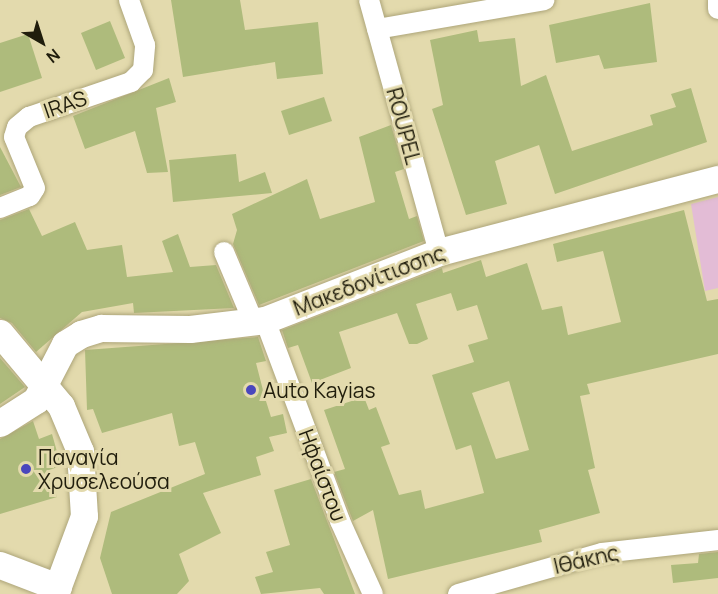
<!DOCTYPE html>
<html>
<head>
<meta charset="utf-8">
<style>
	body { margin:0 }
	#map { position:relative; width:718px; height:594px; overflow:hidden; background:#e3daad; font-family:Manrope,sans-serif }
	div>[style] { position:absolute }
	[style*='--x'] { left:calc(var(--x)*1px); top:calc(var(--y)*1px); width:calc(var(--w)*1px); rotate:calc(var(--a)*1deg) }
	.green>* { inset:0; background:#e3bcd6 }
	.building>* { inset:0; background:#aebb7c }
	.roads { filter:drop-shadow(0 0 2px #ada579) drop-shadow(0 0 2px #ada579) }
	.street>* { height:20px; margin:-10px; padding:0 10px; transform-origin:10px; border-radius:10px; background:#fff }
	.secondary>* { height:27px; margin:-13.5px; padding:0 13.5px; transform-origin:13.5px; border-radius:13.5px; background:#fff }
	.dots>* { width:16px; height:16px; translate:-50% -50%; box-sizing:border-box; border:3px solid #e3daad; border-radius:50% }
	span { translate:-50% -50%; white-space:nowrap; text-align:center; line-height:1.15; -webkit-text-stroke:6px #e3daad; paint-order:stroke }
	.street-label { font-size:21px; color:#201d0c }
	.poi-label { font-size:21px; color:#201d0c }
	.left { translate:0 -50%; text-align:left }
	.north { position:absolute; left:12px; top:12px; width:60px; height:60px; -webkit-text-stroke:4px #e3daad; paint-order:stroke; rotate:141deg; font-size:16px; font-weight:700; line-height:24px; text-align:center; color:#201d0c }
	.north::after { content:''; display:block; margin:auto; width:21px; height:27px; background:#201d0c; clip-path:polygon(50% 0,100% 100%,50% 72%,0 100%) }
</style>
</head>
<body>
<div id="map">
	<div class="green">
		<div style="clip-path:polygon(718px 197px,718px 288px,705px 291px,691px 204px)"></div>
	</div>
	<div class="building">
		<div style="clip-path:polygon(171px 0,240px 0,245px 30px,318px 22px,323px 74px,277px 79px,275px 62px,183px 77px)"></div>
		<div style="clip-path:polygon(650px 3px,657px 62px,604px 69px,599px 55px,556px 63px,549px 25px)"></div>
		<div style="clip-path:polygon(110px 21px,125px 58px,96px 70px,81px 33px)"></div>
		<div style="clip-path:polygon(477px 30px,479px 42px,515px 38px,521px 86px,546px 75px,572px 151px,653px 125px,650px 115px,676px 107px,671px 94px,691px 88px,707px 142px,555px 194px,539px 145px,495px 161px,507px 204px,466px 215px,432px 109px,443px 105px,430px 40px)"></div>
		<div style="clip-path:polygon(28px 34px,42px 78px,0 92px,0 43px)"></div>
		<div style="clip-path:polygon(169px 78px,176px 102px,156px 108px,168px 172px,147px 173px,135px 131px,85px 149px,73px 116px)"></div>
		<div style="clip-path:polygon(324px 97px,332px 121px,289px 135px,281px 111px)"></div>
		<div style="clip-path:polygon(391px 125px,404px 169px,395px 172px,409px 219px,417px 216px,424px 241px,259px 305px,233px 244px,237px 230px,232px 214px,307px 179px,320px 219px,375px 202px,359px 137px)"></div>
		<div style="clip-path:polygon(0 147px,21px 187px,0 195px)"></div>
		<div style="clip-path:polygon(236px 154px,239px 182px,265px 172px,272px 193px,173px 202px,169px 160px)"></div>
		<div style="clip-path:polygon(29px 209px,42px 236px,75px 222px,87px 250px,122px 245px,127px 277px,173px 272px,162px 241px,178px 234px,190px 267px,216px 265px,234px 308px,134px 313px,133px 303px,82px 312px,36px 352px,12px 323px,0 318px,0 220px)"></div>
		<div style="clip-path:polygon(evenodd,684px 210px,707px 301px,718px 299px,718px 354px,587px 384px,590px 394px,580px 396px,595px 468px,588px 470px,600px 513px,539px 530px,542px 542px,388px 579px,373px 510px,353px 521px,351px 516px,334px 472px,345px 469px,324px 410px,364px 397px,369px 410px,376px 407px,390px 444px,381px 447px,399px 495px,421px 490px,425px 509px,484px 493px,471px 445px,456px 450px,432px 375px,474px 362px,468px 345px,488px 339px,477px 305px,457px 311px,451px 293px,416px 304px,428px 339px,417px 344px,409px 344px,397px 313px,339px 332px,351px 368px,312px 383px,298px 345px,288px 348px,282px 330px,442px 268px,443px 273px,481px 260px,486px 277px,527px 263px,542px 310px,562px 306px,568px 335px,621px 322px,603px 251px,557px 262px,553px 244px,684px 210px,509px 381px,529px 450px,496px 459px,472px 393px,509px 381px)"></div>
		<div style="clip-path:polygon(258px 337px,266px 361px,256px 363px,265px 398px,271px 417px,283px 414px,287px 433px,269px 437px,274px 451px,256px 457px,261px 475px,203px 493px,221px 533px,179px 554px,189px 581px,177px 594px,112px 594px,100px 558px,111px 512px,205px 474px,195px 442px,179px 446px,172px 413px,102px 433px,93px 409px,87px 410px,85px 350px)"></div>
		<div style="clip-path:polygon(0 358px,25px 387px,0 404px)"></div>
		<div style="clip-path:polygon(33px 421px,39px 439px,52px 434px,61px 466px,49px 470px,57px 497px,0 514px,0 439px)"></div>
		<div style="clip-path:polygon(311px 479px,355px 594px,324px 594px,320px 588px,261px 594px,255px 577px,273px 572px,266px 552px,290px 545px,274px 490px)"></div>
		<div style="clip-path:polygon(718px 552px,718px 578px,673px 583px,671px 565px,698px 563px,699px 554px)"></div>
	</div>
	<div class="roads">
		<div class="street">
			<div style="--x:369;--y:0;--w:262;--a:74.5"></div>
			<div style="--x:718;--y:0;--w:9;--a:90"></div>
			<div style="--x:377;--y:29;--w:170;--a:-9.8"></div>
			<div style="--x:0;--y:208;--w:32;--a:-22"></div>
			<div style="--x:30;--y:196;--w:9;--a:-58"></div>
			<div style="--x:35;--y:188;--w:55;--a:-112.4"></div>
			<div style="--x:14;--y:137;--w:10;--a:-73"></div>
			<div style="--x:17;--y:127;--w:16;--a:-40"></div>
			<div style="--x:29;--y:117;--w:108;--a:-18.9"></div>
			<div style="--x:131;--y:82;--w:17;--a:-45"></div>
			<div style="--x:143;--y:70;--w:25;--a:-85"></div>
			<div style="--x:145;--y:45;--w:48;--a:-109.6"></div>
			<div style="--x:224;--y:252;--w:75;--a:67.2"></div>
			<div style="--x:265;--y:320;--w:215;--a:69.5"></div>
			<div style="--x:340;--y:521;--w:80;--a:65.7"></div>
			<div style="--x:458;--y:594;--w:150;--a:-15.9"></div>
			<div style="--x:602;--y:553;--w:117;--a:-6.4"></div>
		</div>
		<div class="secondary">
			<div style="--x:0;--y:333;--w:95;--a:50.1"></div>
			<div style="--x:61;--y:406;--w:49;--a:67.1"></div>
			<div style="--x:80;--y:451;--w:65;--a:86.5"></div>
			<div style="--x:84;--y:516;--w:83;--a:110.4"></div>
			<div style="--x:0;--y:423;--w:43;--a:-32.6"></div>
			<div style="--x:36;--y:400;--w:63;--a:-62.6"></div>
			<div style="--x:65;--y:344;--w:19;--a:-32"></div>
			<div style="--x:81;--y:334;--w:21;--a:-17"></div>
			<div style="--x:101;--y:328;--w:89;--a:0.6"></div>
			<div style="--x:190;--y:329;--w:76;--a:-6.8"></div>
			<div style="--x:265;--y:320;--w:187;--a:-21.3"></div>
			<div style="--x:439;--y:252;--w:288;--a:-14.7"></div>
			<div style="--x:0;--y:565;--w:62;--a:20.8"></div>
		</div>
	</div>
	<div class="dots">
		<div style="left:251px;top:390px;background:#4a47bd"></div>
		<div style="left:26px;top:469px;background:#4a47bd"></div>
	</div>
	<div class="street-label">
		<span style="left:65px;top:104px;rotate:-19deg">IRAS</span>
		<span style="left:404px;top:126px;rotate:75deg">ROUPEL</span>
		<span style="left:369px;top:280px;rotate:-21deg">Μακεδονίτισσης</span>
		<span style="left:323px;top:475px;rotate:69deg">Ηφαίστου</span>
		<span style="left:586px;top:559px;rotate:-13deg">Ιθάκης</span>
	</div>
	<div class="poi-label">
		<span class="left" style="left:263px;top:390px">Auto Kayias</span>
		<span class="left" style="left:38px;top:469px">Παναγία<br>Χρυσελεούσα</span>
	</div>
	<div class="north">N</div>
</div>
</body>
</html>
